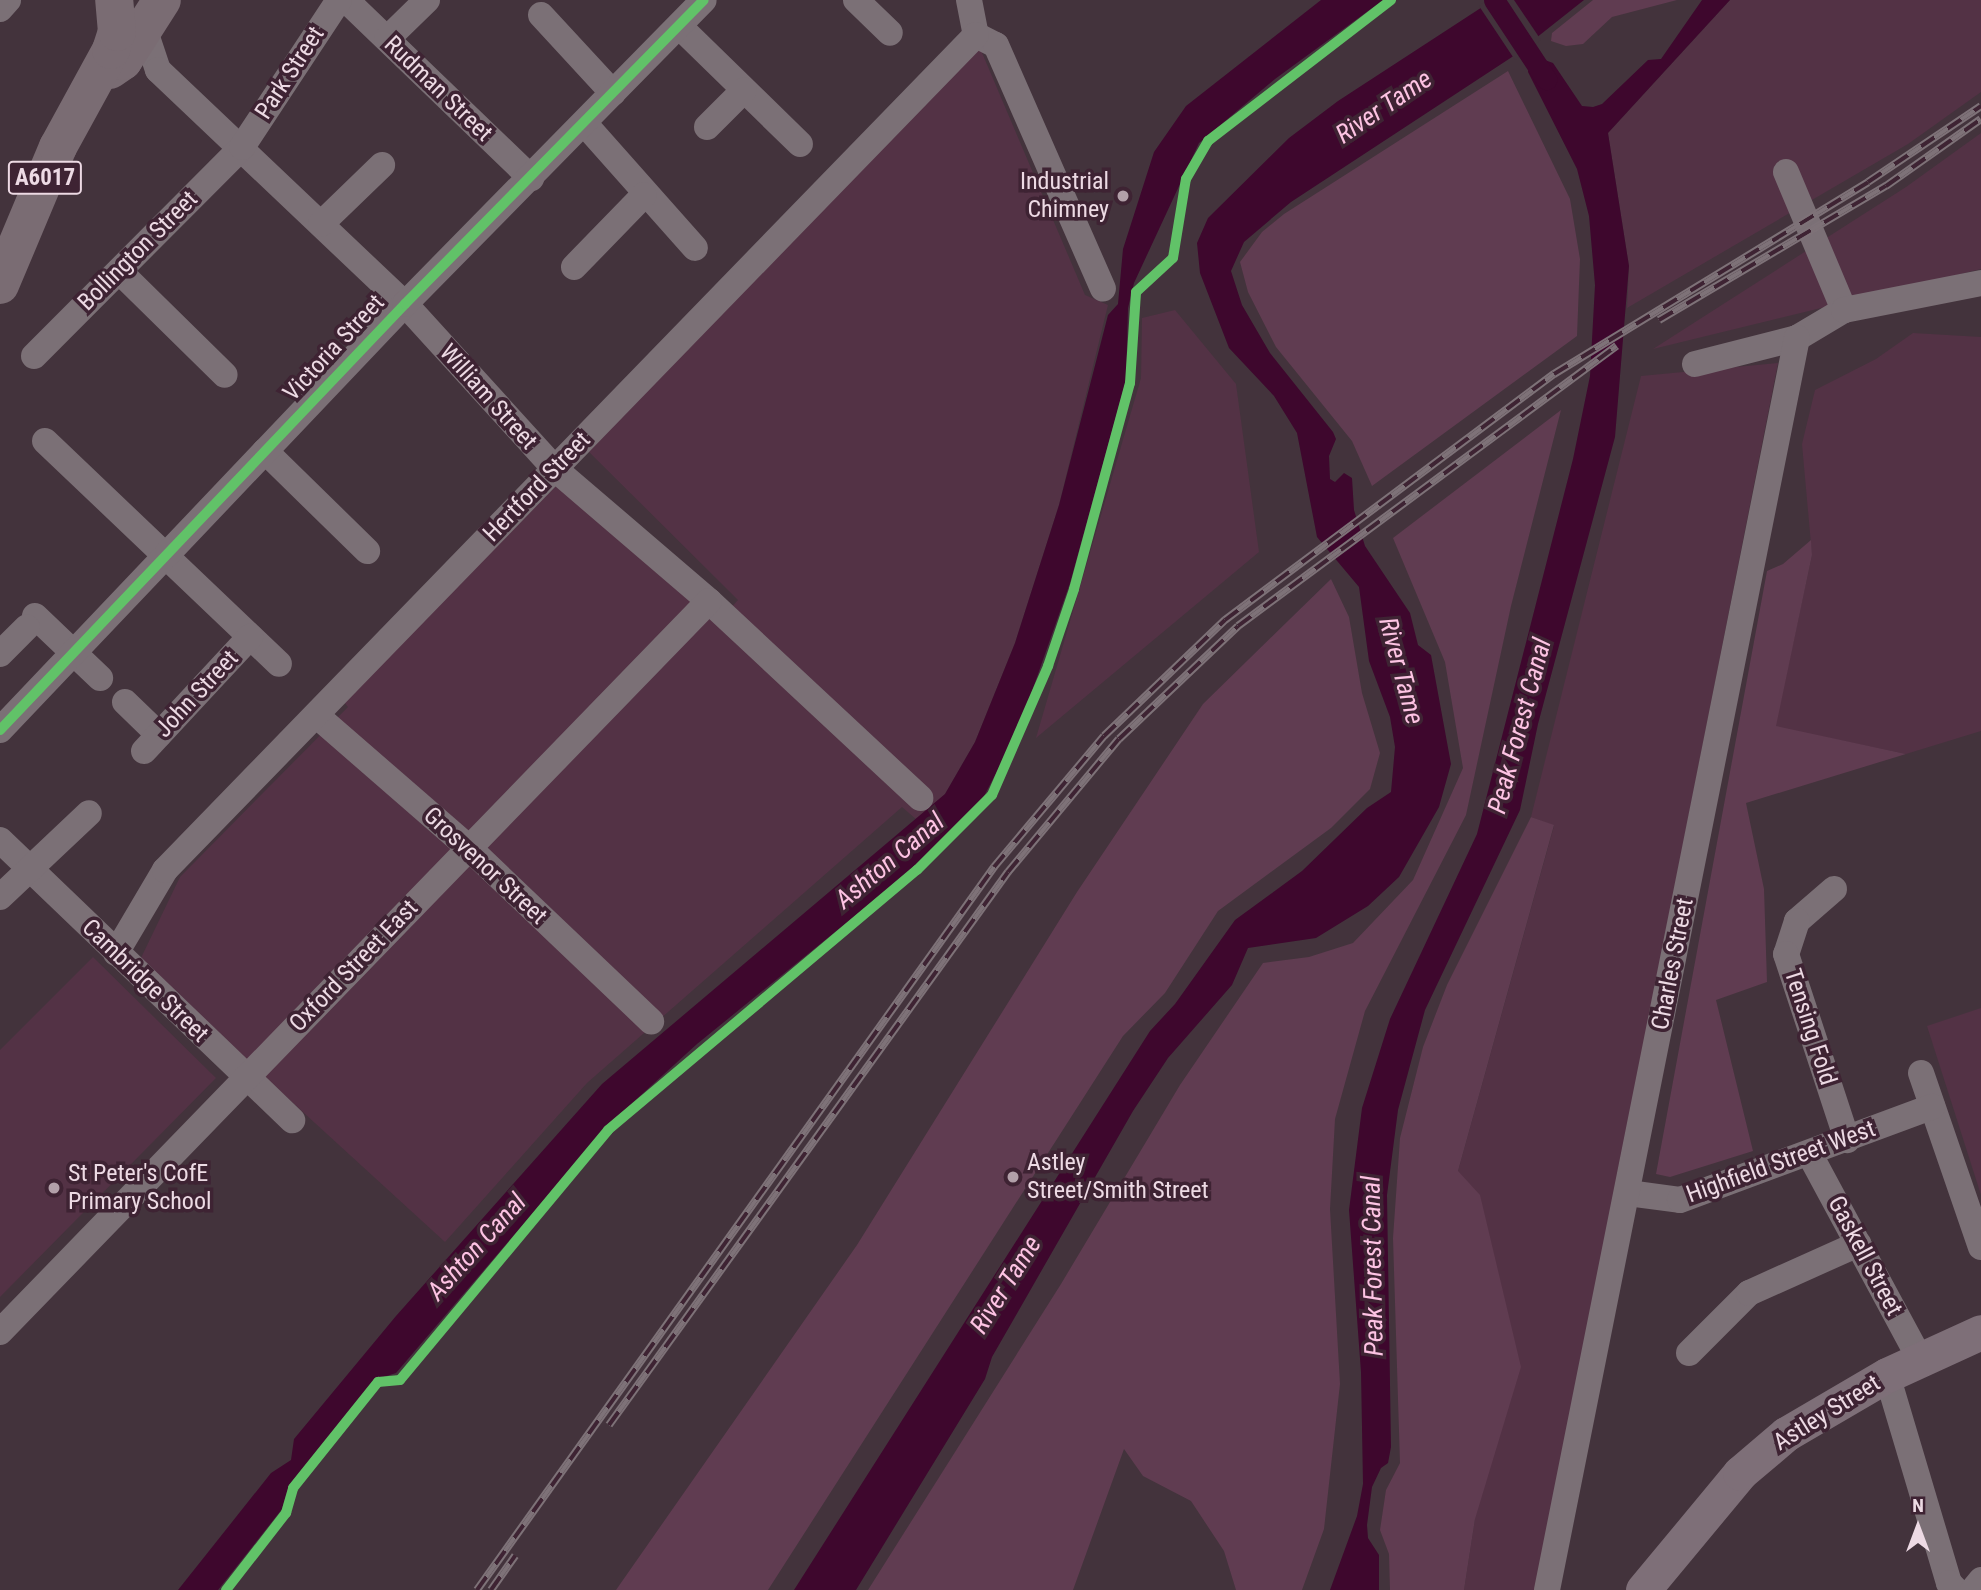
<!DOCTYPE html>
<html>
<head>
<meta charset="utf-8">
<style>
	body { margin:0 }
	#map { position:relative; width:1981px; height:1590px; overflow:hidden; background:#43333c; font-family:"Roboto Condensed",sans-serif }
	div>[style] { position:absolute }
	[style*='--x'] { left:calc(var(--x)*1px); top:calc(var(--y)*1px); width:calc(var(--w)*1px); rotate:calc(var(--a)*1deg) }
	.built>* { inset:0; background:#533245 }
	.green>* { inset:0; background:#603c51 }
	.water>* { inset:0; background:#3e072d }
	.pier>* { inset:0; background:#43333c }
	.canal>* { height:21px; margin:-10.5px; padding:0 10.5px; transform-origin:10.5px; border-radius:10.5px; background:#3e072d }
	.minor>* { height:26px; margin:-13px; padding:0 13px; transform-origin:13px; border-radius:13px; background:#7b7076 }
	.major>* { height:35px; margin:-17.5px; padding:0 17.5px; transform-origin:17.5px; border-radius:17.5px; background:#7e6f78 }
	.highway>* { height:38px; margin:-19px; padding:0 19px; transform-origin:19px; border-radius:19px; background:#7a6c73 }
	.rail>* { height:8px; margin-top:-4px; transform-origin:0; background:repeating-linear-gradient(90deg,#3e2333 0 16px,#7e7278 0 32px); box-sizing:border-box; border-block:2px solid #7e7278 }
	.cycleway>* { height:10px; margin:-5px; padding:0 5px; transform-origin:5px; border-radius:5px; background:#61c268 }
	.dots>* { width:19px; height:19px; translate:-50% -50%; box-sizing:border-box; border:4px solid #3e2333; border-radius:50% }
	span { translate:-50% -50%; white-space:nowrap; text-align:center; line-height:1.15; -webkit-text-stroke:7px #3e2333; paint-order:stroke }
	.shield-label span { padding:2px 5px; background:#3e2333; border:2px solid; border-radius:5px; -webkit-text-stroke-width:0 }
	.shield-label { font-size:23px; color:#eddae4; font-weight:700 }
	.street-label { font-size:24px; color:#eddae4 }
	.poi-label { font-size:24px; color:#eddae4 }
	.right { translate:-100% -50%; text-align:right }
	.left { translate:0 -50%; text-align:left }
	.water-label { font-size:26px; color:#fdc3e3; font-style:italic }
	.north { position:absolute; left:1883px; top:1492px; width:70px; height:70px; -webkit-text-stroke:5px #3e2333; paint-order:stroke; rotate:0deg; font-size:19px; font-weight:700; line-height:28px; text-align:center; color:#eddae4 }
	.north::after { content:''; display:block; margin:auto; width:24px; height:32px; background:#eddae4; clip-path:polygon(50% 0,100% 100%,50% 72%,0 100%) }
</style>
</head>
<body>
<div id="map">
	<div class="built">
		<div style="clip-path:polygon(1730px 0,1981px 0,1981px 92px,1908px 144px,1627px 308px,1629px 266px,1608px 133px)"></div>
		<div style="clip-path:polygon(980px 48px,1085px 295px,1108px 305px,1059px 505px,1015px 643px,975px 742px,945px 794px,917px 820px,902px 807px,587px 1083px,445px 1242px,139px 962px,180px 877px,348px 707px,344px 702px,560px 482px,716px 624px,738px 600px,587px 450px)"></div>
		<div style="clip-path:polygon(1981px 133px,1981px 269px,1653px 349px,1906px 187px)"></div>
		<div style="clip-path:polygon(1175px 310px,1236px 384px,1259px 552px,1036px 738px,1141px 378px,1142px 318px)"></div>
		<div style="clip-path:polygon(1913px 333px,1981px 337px,1981px 731px,1906px 754px,1775px 727px,1812px 555px,1802px 444px,1815px 390px,1876px 359px)"></div>
		<div style="clip-path:polygon(1778px 363px,1536px 1590px,1464px 1590px,1475px 1519px,1458px 1171px,1554px 826px,1531px 817px,1641px 376px)"></div>
		<div style="clip-path:polygon(93px 957px,216px 1078px,0 1297px,0 1050px)"></div>
		<div style="clip-path:polygon(1981px 1008px,1981px 1195px,1927px 1026px)"></div>
	</div>
	<div class="green">
		<div style="clip-path:polygon(1593px 0,1677px 0,1612px 17px,1583px 44px,1566px 46px,1551px 41px,1552px 33px)"></div>
		<div style="clip-path:polygon(1508px 71px,1570px 199px,1580px 259px,1577px 336px,1372px 486px,1352px 441px,1276px 347px,1248px 292px,1240px 262px,1262px 232px,1284px 214px)"></div>
		<div style="clip-path:polygon(1561px 410px,1511px 606px,1466px 815px,1365px 1011px,1335px 1119px,1330px 1209px,1340px 1384px,1324px 1529px,1302px 1590px,1236px 1590px,1224px 1551px,1191px 1501px,1143px 1476px,1124px 1449px,1073px 1590px,868px 1590px,1061px 1284px,1180px 1085px,1263px 963px,1309px 957px,1353px 943px,1413px 880px,1463px 768px,1445px 662px,1393px 538px)"></div>
		<div style="clip-path:polygon(1811px 540px,1812px 555px,1776px 726px,1906px 754px,1746px 803px,1764px 889px,1767px 982px,1716px 1000px,1753px 1151px,1670px 1177px,1656px 1174px,1767px 571px,1783px 564px)"></div>
		<div style="clip-path:polygon(1331px 579px,1349px 617px,1362px 693px,1380px 753px,1370px 789px,1331px 828px,1218px 911px,1165px 993px,1123px 1036px,768px 1590px,616px 1590px,857px 1245px,1077px 892px,1203px 704px)"></div>
		<div style="clip-path:polygon(1531px 817px,1554px 825px,1458px 1171px,1480px 1195px,1521px 1367px,1475px 1519px,1464px 1590px,1390px 1590px,1389px 1554px,1380px 1530px,1386px 1490px,1400px 1463px,1393px 1238px,1400px 1138px,1423px 1047px,1447px 985px)"></div>
	</div>
	<div class="water">
		<div style="clip-path:polygon(1321px 0,1383px 0,1275px 79px,1199px 143px,1134px 283px,1128px 308px,1126px 380px,1070px 583px,1018px 731px,982px 800px,910px 871px,697px 1044px,607px 1126px,396px 1373px,374px 1380px,288px 1488px,282px 1509px,218px 1590px,178px 1590px,271px 1473px,291px 1460px,294px 1439px,396px 1316px,602px 1084px,945px 794px,975px 742px,1015px 643px,1059px 505px,1108px 315px,1118px 304px,1123px 249px,1154px 152px,1186px 106px)"></div>
		<div style="clip-path:polygon(1493px 0,1584px 0,1512px 57px,1291px 202px,1244px 242px,1231px 271px,1242px 305px,1270px 353px,1333px 432px,1336px 439px,1329px 456px,1330px 479px,1335px 482px,1344px 473px,1352px 478px,1354px 510px,1365px 546px,1410px 613px,1418px 645px,1431px 655px,1451px 764px,1439px 807px,1399px 877px,1368px 906px,1316px 938px,1248px 948px,1232px 985px,1168px 1058px,1133px 1111px,992px 1357px,985px 1379px,856px 1590px,794px 1590px,1150px 1031px,1175px 1004px,1235px 920px,1302px 871px,1367px 808px,1391px 792px,1395px 747px,1390px 717px,1369px 661px,1359px 587px,1317px 537px,1297px 433px,1274px 396px,1229px 348px,1200px 273px,1197px 243px,1208px 218px,1289px 138px,1338px 101px)"></div>
		<div style="clip-path:polygon(1702px 0,1730px 0,1608px 133px,1629px 266px,1615px 437px,1538px 724px,1520px 810px,1425px 1010px,1398px 1110px,1387px 1195px,1391px 1447px,1388px 1463px,1381px 1468px,1372px 1487px,1367px 1525px,1368px 1538px,1379px 1555px,1379px 1590px,1330px 1590px,1357px 1516px,1363px 1484px,1361px 1372px,1349px 1210px,1362px 1108px,1390px 1019px,1477px 834px,1573px 459px,1590px 376px,1595px 285px,1589px 216px,1577px 169px,1528px 72px,1531px 55px,1553px 63px,1582px 106px,1593px 107px,1602px 104px,1648px 60px,1661px 59px)"></div>
	</div>
	<div class="pier">
		<div style="clip-path:polygon(1487px 0,1514px 0,1541px 40px,1515px 60px,1479px 6px)"></div>
	</div>
	<div class="canal">
		<div style="--x:1494;--y:0;--w:95;--a:56.6"></div>
	</div>
	<div class="minor">
		<div style="--x:346;--y:0;--w:257;--a:43.9"></div>
		<div style="--x:856;--y:0;--w:47;--a:44.1"></div>
		<div style="--x:969;--y:0;--w:36;--a:79"></div>
		<div style="--x:0;--y:9;--w:12;--a:-48"></div>
		<div style="--x:541;--y:15;--w:106;--a:47.3"></div>
		<div style="--x:679;--y:26;--w:169;--a:44.3"></div>
		<div style="--x:145;--y:31;--w:41;--a:71.6"></div>
		<div style="--x:158;--y:70;--w:340;--a:43.5"></div>
		<div style="--x:405;--y:304;--w:223;--a:47.7"></div>
		<div style="--x:555;--y:469;--w:203;--a:40.6"></div>
		<div style="--x:709;--y:601;--w:289;--a:43"></div>
		<div style="--x:976;--y:35;--w:22;--a:27"></div>
		<div style="--x:996;--y:45;--w:266;--a:66.3"></div>
		<div style="--x:387;--y:39;--w:56;--a:-44.3"></div>
		<div style="--x:584;--y:123;--w:167;--a:48.4"></div>
		<div style="--x:707;--y:127;--w:52;--a:-45"></div>
		<div style="--x:1786;--y:172;--w:150;--a:67.2"></div>
		<div style="--x:321;--y:224;--w:85;--a:-44"></div>
		<div style="--x:574;--y:267;--w:100;--a:-45.8"></div>
		<div style="--x:119;--y:271;--w:148;--a:44.5"></div>
		<div style="--x:34;--y:356;--w:295;--a:-45.1"></div>
		<div style="--x:242;--y:147;--w:176;--a:-56.6"></div>
		<div style="--x:1695;--y:364;--w:105;--a:-14.3"></div>
		<div style="--x:1797;--y:338;--w:55;--a:-30.8"></div>
		<div style="--x:1844;--y:310;--w:140;--a:-11.1"></div>
		<div style="--x:45;--y:441;--w:323;--a:43.6"></div>
		<div style="--x:265;--y:451;--w:143;--a:44.4"></div>
		<div style="--x:35;--y:616;--w:90;--a:43.6"></div>
		<div style="--x:0;--y:654;--w:38;--a:-45"></div>
		<div style="--x:125;--y:702;--w:47;--a:44.1"></div>
		<div style="--x:316;--y:715;--w:201;--a:41"></div>
		<div style="--x:468;--y:847;--w:253;--a:43.6"></div>
		<div style="--x:0;--y:730;--w:588;--a:-46.45"></div>
		<div style="--x:405;--y:304;--w:426;--a:-45.5"></div>
		<div style="--x:144;--y:751;--w:156;--a:-47.1"></div>
		<div style="--x:0;--y:840;--w:405;--a:43.8"></div>
		<div style="--x:1834;--y:889;--w:49;--a:139.1"></div>
		<div style="--x:1797;--y:921;--w:35;--a:108"></div>
		<div style="--x:1786;--y:954;--w:196;--a:71.8"></div>
		<div style="--x:0;--y:897;--w:122;--a:-43.3"></div>
		<div style="--x:116;--y:953;--w:96;--a:-59.4"></div>
		<div style="--x:165;--y:870;--w:1164;--a:-45.84"></div>
		<div style="--x:1921;--y:1073;--w:184;--a:71"></div>
		<div style="--x:1809;--y:1153;--w:234;--a:61.7"></div>
		<div style="--x:1628;--y:1193;--w:52;--a:7.7"></div>
		<div style="--x:1680;--y:1200;--w:269;--a:-20.3"></div>
		<div style="--x:0;--y:1332;--w:1018;--a:-45.88"></div>
		<div style="--x:1689;--y:1353;--w:85;--a:-45"></div>
		<div style="--x:1749;--y:1293;--w:120;--a:-24.2"></div>
		<div style="--x:1887;--y:1375;--w:217;--a:73.4"></div>
		<div style="--x:1949;--y:1583;--w:10;--a:45"></div>
		<div style="--x:1547;--y:1590;--w:1277;--a:-78.71"></div>
		<div style="--x:1973;--y:1590;--w:13;--a:-51"></div>
	</div>
	<div class="major">
		<div style="--x:1643;--y:1590;--w:152;--a:-50.3"></div>
		<div style="--x:1740;--y:1473;--w:60;--a:-40.3"></div>
		<div style="--x:1786;--y:1434;--w:117;--a:-30.3"></div>
		<div style="--x:1887;--y:1375;--w:103;--a:-24.6"></div>
	</div>
	<div class="highway">
		<div style="--x:110;--y:70;--w:16;--a:-35"></div>
		<div style="--x:123;--y:61;--w:72;--a:-57.4"></div>
		<div style="--x:0;--y:285;--w:150;--a:-67.2"></div>
		<div style="--x:58;--y:147;--w:111;--a:-61.3"></div>
		<div style="--x:111;--y:50;--w:19;--a:-72"></div>
		<div style="--x:117;--y:32;--w:32;--a:-95"></div>
	</div>
	<div class="rail">
		<div style="--x:1659;--y:320;--w:264;--a:-30.6"></div>
		<div style="--x:1886;--y:186;--w:116;--a:-35.2"></div>
		<div style="--x:609;--y:1425;--w:682;--a:-54.19"></div>
		<div style="--x:1008;--y:872;--w:173;--a:-50.2"></div>
		<div style="--x:1119;--y:739;--w:164;--a:-43.5"></div>
		<div style="--x:1238;--y:626;--w:471;--a:-36.5"></div>
		<div style="--x:477;--y:1590;--w:889;--a:-54.43"></div>
		<div style="--x:994;--y:867;--w:171;--a:-50"></div>
		<div style="--x:1104;--y:736;--w:168;--a:-43.8"></div>
		<div style="--x:1225;--y:620;--w:411;--a:-36.8"></div>
		<div style="--x:1554;--y:374;--w:368;--a:-31.4"></div>
		<div style="--x:1868;--y:182;--w:136;--a:-33.9"></div>
		<div style="--x:491;--y:1590;--w:42;--a:-54.8"></div>
	</div>
	<div class="cycleway">
		<div style="--x:0;--y:730;--w:588;--a:-46.45"></div>
		<div style="--x:405;--y:304;--w:426;--a:-45.5"></div>
		<div style="--x:226;--y:1590;--w:98;--a:-52.1"></div>
		<div style="--x:286;--y:1513;--w:26;--a:-74"></div>
		<div style="--x:293;--y:1488;--w:136;--a:-51.3"></div>
		<div style="--x:378;--y:1382;--w:22;--a:-5"></div>
		<div style="--x:400;--y:1380;--w:325;--a:-50.2"></div>
		<div style="--x:608;--y:1130;--w:404;--a:-40.1"></div>
		<div style="--x:917;--y:870;--w:106;--a:-45"></div>
		<div style="--x:992;--y:795;--w:141;--a:-66.5"></div>
		<div style="--x:1048;--y:666;--w:81;--a:-71.3"></div>
		<div style="--x:1074;--y:589;--w:213;--a:-74.8"></div>
		<div style="--x:1130;--y:383;--w:91;--a:-86.2"></div>
		<div style="--x:1136;--y:292;--w:50;--a:-42.6"></div>
		<div style="--x:1173;--y:258;--w:80;--a:-80.7"></div>
		<div style="--x:1186;--y:179;--w:44;--a:-59.9"></div>
		<div style="--x:1208;--y:141;--w:231;--a:-37.6"></div>
	</div>
	<div class="dots">
		<div style="left:1123px;top:196px;background:#b2a0a9"></div>
		<div style="left:1013px;top:1177px;background:#b2a0a9"></div>
		<div style="left:54px;top:1188px;background:#b2a0a9"></div>
	</div>
	<div class="shield-label">
		<span style="left:45px;top:178px">A6017</span>
	</div>
	<div class="street-label">
		<span style="left:290px;top:73px;rotate:-57deg">Park Street</span>
		<span style="left:438px;top:89px;rotate:44deg">Rudman Street</span>
		<span style="left:138px;top:251px;rotate:-45deg">Bollington Street</span>
		<span style="left:334px;top:348px;rotate:-47deg">Victoria Street</span>
		<span style="left:488px;top:397px;rotate:48deg">William Street</span>
		<span style="left:537px;top:487px;rotate:-46deg">Hertford Street</span>
		<span style="left:197px;top:694px;rotate:-47deg">John Street</span>
		<span style="left:485px;top:866px;rotate:43deg">Grosvenor Street</span>
		<span style="left:1673px;top:964px;rotate:-79deg">Charles Street</span>
		<span style="left:354px;top:966px;rotate:-46deg">Oxford Street East</span>
		<span style="left:145px;top:981px;rotate:44deg">Cambridge Street</span>
		<span style="left:1810px;top:1027px;rotate:72deg">Tensing Fold</span>
		<span style="left:1781px;top:1162px;rotate:-20deg">Highfield Street West</span>
		<span style="left:1865px;top:1256px;rotate:62deg">Gaskell Street</span>
		<span style="left:1827px;top:1413px;rotate:-32deg">Astley Street</span>
	</div>
	<div class="poi-label">
		<span class="right" style="left:1109px;top:196px">Industrial<br>Chimney</span>
		<span class="left" style="left:1027px;top:1177px">Astley<br>Street/Smith Street</span>
		<span class="left" style="left:68px;top:1188px">St Peter's CofE<br>Primary School</span>
	</div>
	<div class="water-label">
		<span style="left:1384px;top:107px;rotate:-34deg">River Tame</span>
		<span style="left:1401px;top:671px;rotate:75deg">River Tame</span>
		<span style="left:1520px;top:726px;rotate:-75deg">Peak Forest Canal</span>
		<span style="left:890px;top:861px;rotate:-40deg">Ashton Canal</span>
		<span style="left:477px;top:1247px;rotate:-48deg">Ashton Canal</span>
		<span style="left:1373px;top:1266px;rotate:-91deg">Peak Forest Canal</span>
		<span style="left:1006px;top:1285px;rotate:-58deg">River Tame</span>
	</div>
	<div class="north">N</div>
</div>
</body>
</html>
